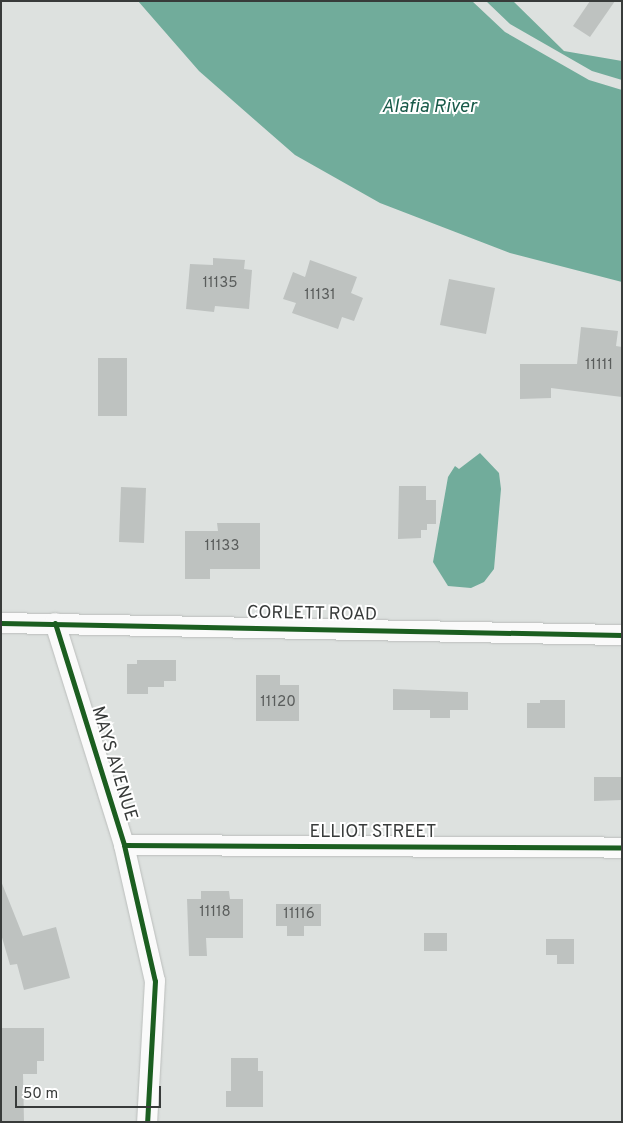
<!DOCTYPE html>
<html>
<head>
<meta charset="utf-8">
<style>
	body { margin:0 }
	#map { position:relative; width:623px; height:1123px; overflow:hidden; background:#dde1df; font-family:Overpass,sans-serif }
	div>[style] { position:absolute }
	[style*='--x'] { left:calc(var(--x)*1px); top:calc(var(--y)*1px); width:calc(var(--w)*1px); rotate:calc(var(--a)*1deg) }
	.water>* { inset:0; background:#71ac9b }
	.building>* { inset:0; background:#bec2c0 }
	.roads { filter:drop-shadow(0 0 1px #babdbb) drop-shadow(0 0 1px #babdbb) }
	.minor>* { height:20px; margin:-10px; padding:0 10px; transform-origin:10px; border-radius:10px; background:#fafafa }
	.cycleway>* { height:5px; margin:-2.5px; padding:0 2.5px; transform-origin:2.5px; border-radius:2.5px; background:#1b5e20 }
	span { translate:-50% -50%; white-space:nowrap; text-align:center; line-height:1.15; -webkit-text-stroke:4px #fff; paint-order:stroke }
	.number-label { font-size:15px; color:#5a5d5c }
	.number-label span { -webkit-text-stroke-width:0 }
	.street-label { font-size:18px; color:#383b3a }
	.water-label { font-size:19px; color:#185a49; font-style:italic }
	.frame { position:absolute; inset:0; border:2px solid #383b3a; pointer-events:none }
	.scale { position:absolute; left:15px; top:1086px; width:146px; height:22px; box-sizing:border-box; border:2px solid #383b3a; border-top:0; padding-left:6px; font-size:15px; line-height:18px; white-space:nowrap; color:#383b3a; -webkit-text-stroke:4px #fff; paint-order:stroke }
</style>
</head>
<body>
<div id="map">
	<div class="water">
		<div style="clip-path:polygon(138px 1px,472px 1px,505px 32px,589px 80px,622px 90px,622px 282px,510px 253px,380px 203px,295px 155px,199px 71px)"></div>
		<div style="clip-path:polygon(486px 1px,513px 1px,564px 51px,622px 61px,622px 80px,592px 71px,510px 24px)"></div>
		<div style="clip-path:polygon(480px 453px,499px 473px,501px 489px,494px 569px,484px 582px,471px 588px,448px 586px,433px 562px,448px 477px,455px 466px,459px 469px)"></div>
	</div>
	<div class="building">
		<div style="clip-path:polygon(590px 1px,615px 1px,590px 37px,573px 26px)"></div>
		<div style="clip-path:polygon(213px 258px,245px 260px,244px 269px,252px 270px,249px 309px,215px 306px,214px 312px,186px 309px,190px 264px,213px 265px)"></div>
		<div style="clip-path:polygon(310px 260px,357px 277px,351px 293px,363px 298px,354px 321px,342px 317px,338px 329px,292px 313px,296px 303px,283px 299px,293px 272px,305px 277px)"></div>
		<div style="clip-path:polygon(449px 279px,495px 288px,486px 334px,440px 325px)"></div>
		<div style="clip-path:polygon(581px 327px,618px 331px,616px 346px,622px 347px,622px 397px,551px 388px,551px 398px,520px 399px,520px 364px,577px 364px)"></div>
		<div style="clip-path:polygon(98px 358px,127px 358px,127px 416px,98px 416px)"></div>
		<div style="clip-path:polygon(399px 486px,426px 486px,426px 500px,436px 500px,436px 524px,427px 524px,427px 530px,421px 530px,421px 538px,398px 539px)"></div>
		<div style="clip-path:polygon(121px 487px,146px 488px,144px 543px,119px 542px)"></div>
		<div style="clip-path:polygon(217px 523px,260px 523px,260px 569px,210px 569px,210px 579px,185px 579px,185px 531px,218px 531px)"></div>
		<div style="clip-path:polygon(137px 660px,176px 660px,176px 681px,164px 681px,164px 687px,148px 687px,148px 694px,127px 694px,127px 664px,137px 664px)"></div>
		<div style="clip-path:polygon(256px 675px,280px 675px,280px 685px,299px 685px,299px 721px,256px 721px)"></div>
		<div style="clip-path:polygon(393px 689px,468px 692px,468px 710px,450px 710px,450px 718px,430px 718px,430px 710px,393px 710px)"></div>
		<div style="clip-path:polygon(540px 700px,565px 700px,565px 728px,527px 728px,527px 703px,540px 703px)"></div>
		<div style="clip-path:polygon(594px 777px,622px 777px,622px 800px,594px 801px)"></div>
		<div style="clip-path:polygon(1px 881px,23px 936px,56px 927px,70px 978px,24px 990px,17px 964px,10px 965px,1px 934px)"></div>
		<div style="clip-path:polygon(201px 891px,229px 891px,230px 899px,243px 899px,243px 938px,206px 938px,207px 956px,189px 956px,187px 899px,201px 899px)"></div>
		<div style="clip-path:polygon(276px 904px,321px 904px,321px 926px,304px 926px,304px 936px,287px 936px,287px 926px,276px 926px)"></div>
		<div style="clip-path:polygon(424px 933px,447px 933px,447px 951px,424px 951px)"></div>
		<div style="clip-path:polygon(546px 939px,574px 939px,574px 964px,557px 964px,557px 955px,546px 955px)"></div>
		<div style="clip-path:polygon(1px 1028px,44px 1028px,44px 1061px,37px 1061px,37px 1074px,23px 1074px,24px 1122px,1px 1122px)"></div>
		<div style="clip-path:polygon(231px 1058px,258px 1058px,258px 1071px,263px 1071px,263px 1107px,226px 1107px,226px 1091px,231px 1091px)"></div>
	</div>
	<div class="roads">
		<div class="minor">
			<div style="--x:1;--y:623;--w:621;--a:1.11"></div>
			<div style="--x:55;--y:623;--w:232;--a:72.7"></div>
			<div style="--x:124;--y:845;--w:139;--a:77.2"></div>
			<div style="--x:155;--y:981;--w:141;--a:93.2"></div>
			<div style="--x:124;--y:845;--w:498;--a:0.3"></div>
		</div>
	</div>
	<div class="cycleway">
		<div style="--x:1;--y:623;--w:621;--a:1.11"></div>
		<div style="--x:55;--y:623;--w:232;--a:72.7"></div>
		<div style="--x:124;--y:845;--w:139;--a:77.2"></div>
		<div style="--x:155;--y:981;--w:141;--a:93.2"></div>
		<div style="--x:124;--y:845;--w:498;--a:0.3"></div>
	</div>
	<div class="number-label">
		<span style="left:220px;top:284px">11135</span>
		<span style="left:320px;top:296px">11131</span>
		<span style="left:599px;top:366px">11111</span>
		<span style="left:222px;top:547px">11133</span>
		<span style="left:278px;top:703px">11120</span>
		<span style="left:215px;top:913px">11118</span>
		<span style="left:299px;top:915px">11116</span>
	</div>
	<div class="street-label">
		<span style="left:312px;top:615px;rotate:1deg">CORLETT ROAD</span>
		<span style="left:113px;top:764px;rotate:73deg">MAYS AVENUE</span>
		<span style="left:373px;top:833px">ELLIOT STREET</span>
	</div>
	<div class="water-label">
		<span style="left:429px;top:108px">Alafia River</span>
	</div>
	<div class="frame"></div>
	<div class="scale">50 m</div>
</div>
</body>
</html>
